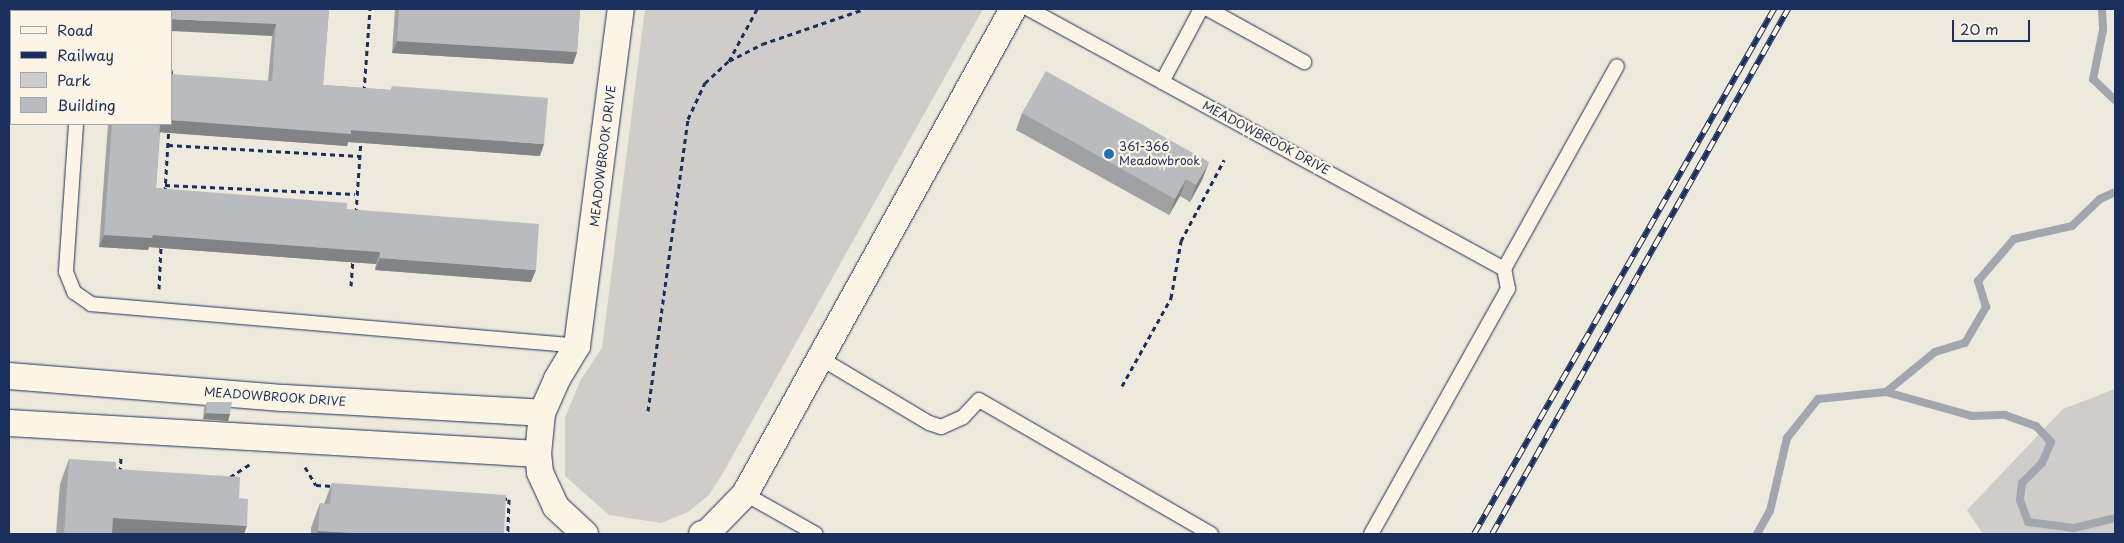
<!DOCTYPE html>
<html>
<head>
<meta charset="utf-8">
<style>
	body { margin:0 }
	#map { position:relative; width:2124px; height:543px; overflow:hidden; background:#eee9dd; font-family:"Playpen Sans",sans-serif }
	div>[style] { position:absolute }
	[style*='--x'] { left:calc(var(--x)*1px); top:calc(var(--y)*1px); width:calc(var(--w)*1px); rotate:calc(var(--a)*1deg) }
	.green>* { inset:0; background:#cfcdca }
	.stream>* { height:8px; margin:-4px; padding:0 4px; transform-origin:4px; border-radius:4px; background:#a2a7af }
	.path>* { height:3px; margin-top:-1.5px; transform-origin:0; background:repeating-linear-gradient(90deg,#1b2f5e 0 5px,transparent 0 9px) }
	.roads { filter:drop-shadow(0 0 1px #1b2f5e) drop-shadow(0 0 1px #1b2f5e) }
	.lane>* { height:14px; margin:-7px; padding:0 7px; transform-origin:7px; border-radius:7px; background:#fcf5e5 }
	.street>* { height:26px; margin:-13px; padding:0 13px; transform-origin:13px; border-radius:13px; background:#fcf5e5 }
	.rail>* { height:5.5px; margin-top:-2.75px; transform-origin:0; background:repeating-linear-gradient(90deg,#fcf5e5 0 11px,#1b2f5e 0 22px); box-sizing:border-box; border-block:1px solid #1b2f5e }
	.wall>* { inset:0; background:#a0a1a3 }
	.shaded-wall>* { inset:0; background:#828385 }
	.building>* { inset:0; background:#babbbe }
	.dots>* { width:14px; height:14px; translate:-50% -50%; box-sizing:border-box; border:2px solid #fcf5e5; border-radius:50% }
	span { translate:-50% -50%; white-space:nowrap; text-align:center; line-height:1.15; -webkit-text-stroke:4.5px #fcf5e5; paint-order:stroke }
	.street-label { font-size:12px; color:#1b2f5e }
	.poi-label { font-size:12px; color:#1b2f5e }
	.left { translate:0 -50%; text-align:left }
	.frame { position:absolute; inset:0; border:10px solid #1b2f5e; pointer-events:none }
	.legend { position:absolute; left:10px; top:10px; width:162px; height:115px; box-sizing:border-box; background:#fcf5e5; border:1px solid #a2a6af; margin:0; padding:6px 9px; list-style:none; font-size:15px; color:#1b2f5e }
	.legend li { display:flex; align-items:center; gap:10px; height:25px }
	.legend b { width:25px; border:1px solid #a2a6af }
	.scale { position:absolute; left:1952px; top:20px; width:78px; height:22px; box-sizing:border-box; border:2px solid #1b2f5e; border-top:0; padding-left:6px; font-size:15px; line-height:18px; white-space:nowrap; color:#1b2f5e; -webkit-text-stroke:4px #fcf5e5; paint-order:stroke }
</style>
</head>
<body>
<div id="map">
	<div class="green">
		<div style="clip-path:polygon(645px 9px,983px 9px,723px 473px,709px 495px,688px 512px,661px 523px,609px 515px,565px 476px,565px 418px,580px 381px,602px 348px)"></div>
		<div style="clip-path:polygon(2115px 389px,2115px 534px,1983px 534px,1967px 510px,2063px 409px)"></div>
	</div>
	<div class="stream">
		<div style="--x:2102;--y:9;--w:21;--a:87"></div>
		<div style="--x:2103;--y:30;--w:50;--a:101.5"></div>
		<div style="--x:2093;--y:79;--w:30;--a:44"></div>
		<div style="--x:1886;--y:392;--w:63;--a:-39.2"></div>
		<div style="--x:1935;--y:352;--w:31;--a:-17"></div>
		<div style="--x:1965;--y:343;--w:42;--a:-59.7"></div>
		<div style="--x:1986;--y:307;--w:27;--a:-107"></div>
		<div style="--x:1978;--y:281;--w:55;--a:-49.4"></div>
		<div style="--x:2014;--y:239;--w:59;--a:-12.6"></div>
		<div style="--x:2072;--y:226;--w:39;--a:-44"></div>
		<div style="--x:2100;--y:199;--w:17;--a:-25"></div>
		<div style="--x:1757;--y:534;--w:26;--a:-61"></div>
		<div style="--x:1770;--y:511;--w:75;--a:-76.9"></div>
		<div style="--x:1787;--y:438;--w:50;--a:-51.5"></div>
		<div style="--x:1818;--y:399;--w:68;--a:-5.9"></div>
		<div style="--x:1886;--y:392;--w:89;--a:15.6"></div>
		<div style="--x:1972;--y:416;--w:33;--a:-2"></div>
		<div style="--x:2005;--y:415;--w:33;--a:20"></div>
		<div style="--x:2036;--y:426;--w:22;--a:47"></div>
		<div style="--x:2051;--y:442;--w:23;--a:113"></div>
		<div style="--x:2042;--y:463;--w:28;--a:135"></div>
		<div style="--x:2022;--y:483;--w:17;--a:97"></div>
		<div style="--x:2020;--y:500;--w:23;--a:70"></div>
		<div style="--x:2028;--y:522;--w:46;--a:7.4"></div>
		<div style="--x:2074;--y:528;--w:42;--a:-13.7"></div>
	</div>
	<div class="path">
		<div style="--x:729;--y:61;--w:37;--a:-27"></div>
		<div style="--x:762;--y:44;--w:108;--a:-18.9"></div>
		<div style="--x:171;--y:70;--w:8;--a:83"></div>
		<div style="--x:364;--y:91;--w:82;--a:-85.8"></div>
		<div style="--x:168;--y:145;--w:192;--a:3.3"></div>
		<div style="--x:165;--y:185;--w:190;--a:2.7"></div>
		<div style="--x:165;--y:192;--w:68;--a:-86.6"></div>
		<div style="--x:356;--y:213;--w:73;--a:-86.1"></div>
		<div style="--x:351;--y:286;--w:26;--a:-86"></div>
		<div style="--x:159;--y:289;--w:43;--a:-87.3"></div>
		<div style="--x:1122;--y:386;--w:101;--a:-60.9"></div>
		<div style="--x:1171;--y:298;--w:58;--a:-80"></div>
		<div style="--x:1181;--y:241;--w:92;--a:-62"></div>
		<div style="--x:648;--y:411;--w:295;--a:-82.2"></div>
		<div style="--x:688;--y:119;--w:40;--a:-65"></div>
		<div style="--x:705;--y:83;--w:33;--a:-43"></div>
		<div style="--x:729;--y:61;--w:59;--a:-61.7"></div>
		<div style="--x:305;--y:467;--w:21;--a:59"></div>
		<div style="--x:316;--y:485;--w:18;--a:3"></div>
		<div style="--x:120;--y:472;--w:16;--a:-86"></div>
		<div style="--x:230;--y:477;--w:24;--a:-33"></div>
		<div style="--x:502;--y:498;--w:7;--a:8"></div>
		<div style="--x:509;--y:499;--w:35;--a:92"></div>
	</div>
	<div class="roads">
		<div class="lane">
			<div style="--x:1029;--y:9;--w:542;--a:28.69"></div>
			<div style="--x:1208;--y:9;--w:110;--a:28.9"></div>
			<div style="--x:83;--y:11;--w:2;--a:-63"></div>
			<div style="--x:1162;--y:82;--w:83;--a:-61.9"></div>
			<div style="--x:76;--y:124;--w:148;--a:93.9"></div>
			<div style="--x:66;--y:272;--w:22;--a:68"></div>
			<div style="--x:74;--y:292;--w:21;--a:35"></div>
			<div style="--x:91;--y:304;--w:488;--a:4.9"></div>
			<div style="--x:820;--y:358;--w:127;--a:30.8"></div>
			<div style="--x:929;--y:423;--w:13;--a:18"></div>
			<div style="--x:941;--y:427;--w:24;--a:-24"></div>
			<div style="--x:963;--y:417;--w:23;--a:-47"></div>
			<div style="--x:979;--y:400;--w:268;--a:30"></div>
			<div style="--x:745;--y:494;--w:81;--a:29.4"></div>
			<div style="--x:1371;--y:534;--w:281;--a:-60.8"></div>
			<div style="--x:1508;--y:289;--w:20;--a:-101"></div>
			<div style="--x:1504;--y:269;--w:232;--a:-60.9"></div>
		</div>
		<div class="street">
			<div style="--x:9;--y:376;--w:277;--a:4.6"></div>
			<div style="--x:285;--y:398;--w:257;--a:3.3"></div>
			<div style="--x:9;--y:423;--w:530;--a:3.35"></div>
			<div style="--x:585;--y:534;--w:40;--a:-137"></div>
			<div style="--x:556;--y:507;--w:38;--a:-115"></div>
			<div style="--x:540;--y:472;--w:18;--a:-96"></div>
			<div style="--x:538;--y:454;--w:41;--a:-84.4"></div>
			<div style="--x:542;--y:413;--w:37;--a:-66"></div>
			<div style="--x:557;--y:379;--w:39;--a:-59"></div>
			<div style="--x:577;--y:346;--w:340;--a:-82.6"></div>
			<div style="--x:702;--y:534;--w:5;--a:-11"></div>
			<div style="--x:707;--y:533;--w:54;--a:-45.7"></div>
			<div style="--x:745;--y:494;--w:554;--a:-61.08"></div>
		</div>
	</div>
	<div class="rail">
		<div style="--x:1474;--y:534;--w:605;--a:-60.26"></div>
		<div style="--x:1492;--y:534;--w:603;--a:-60.59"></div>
	</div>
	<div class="wall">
		<div style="clip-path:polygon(117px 9px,329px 9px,323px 85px,391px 90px,392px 86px,540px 156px,348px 142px,347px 146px,160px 132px,156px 188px,347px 209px,531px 282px,375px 270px,376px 264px,149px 247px,148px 250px,99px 247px,108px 124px,171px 124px,268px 81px,272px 36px,171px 11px,117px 11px)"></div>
		<div style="clip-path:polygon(395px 9px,580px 9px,577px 52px,573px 64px,392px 53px)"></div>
		<div style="clip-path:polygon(1022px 113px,1203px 178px,1190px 202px,1180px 196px,1169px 215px,1016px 130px)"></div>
		<div style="clip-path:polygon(207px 402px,230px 414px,228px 421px,203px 419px,204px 408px)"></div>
		<div style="clip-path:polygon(69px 459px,116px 469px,239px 498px,244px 534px,56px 534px,60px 484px)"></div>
		<div style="clip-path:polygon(332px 483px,504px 534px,311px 534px,311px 528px,320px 503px,324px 504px)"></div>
	</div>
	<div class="shaded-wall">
		<div style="clip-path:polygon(171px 19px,276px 24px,272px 36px,171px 31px)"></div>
		<div style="clip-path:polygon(397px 41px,577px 52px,573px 64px,392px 53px)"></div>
		<div style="clip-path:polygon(171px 120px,351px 130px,544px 144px,540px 156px,348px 142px,347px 146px,156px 132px,159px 124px,171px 124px)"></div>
		<div style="clip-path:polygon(1209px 162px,1203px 178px,1190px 202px,1196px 185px)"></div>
		<div style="clip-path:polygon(1186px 179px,1180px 196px,1169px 215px,1175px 199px)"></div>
		<div style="clip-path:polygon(104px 235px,153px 235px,380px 252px,376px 264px,149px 247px,148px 250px,99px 247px)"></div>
		<div style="clip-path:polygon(380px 258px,536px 270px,531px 282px,375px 270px)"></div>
		<div style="clip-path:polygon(206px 413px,230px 414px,228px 421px,203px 419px)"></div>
		<div style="clip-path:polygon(113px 518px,247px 526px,244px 534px,107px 534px)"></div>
		<div style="clip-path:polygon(318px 531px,373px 534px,317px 534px)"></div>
	</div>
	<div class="building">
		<div style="clip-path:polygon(121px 9px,329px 9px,323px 85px,392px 90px,392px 86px,548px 98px,544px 144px,351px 130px,351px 134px,171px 120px,171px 74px,272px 81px,276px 24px,171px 19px,171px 11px,121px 11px)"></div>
		<div style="clip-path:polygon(399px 9px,580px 9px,577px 52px,397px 41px)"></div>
		<div style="clip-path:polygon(1046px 71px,1209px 162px,1196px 185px,1186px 179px,1175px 199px,1022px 113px)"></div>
		<div style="clip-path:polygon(112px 124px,160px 124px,156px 188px,347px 203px,347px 209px,539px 224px,536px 270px,380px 258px,380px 252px,153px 235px,152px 238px,104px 235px)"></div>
		<div style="clip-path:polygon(207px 402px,232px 402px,230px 414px,206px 413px)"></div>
		<div style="clip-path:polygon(69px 459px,116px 462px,116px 469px,240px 477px,239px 498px,248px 499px,247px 526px,113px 518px,112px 534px,64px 534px)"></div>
		<div style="clip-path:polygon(332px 483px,506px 495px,504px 534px,373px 534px,318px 531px,320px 503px,330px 504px)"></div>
	</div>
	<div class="dots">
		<div style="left:1109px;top:154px;background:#1f6fb2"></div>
	</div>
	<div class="street-label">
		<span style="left:1266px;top:138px;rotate:28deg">MEADOWBROOK DRIVE</span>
		<span style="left:603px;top:156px;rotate:-83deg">MEADOWBROOK DRIVE</span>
		<span style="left:275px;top:397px;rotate:4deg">MEADOWBROOK DRIVE</span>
	</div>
	<div class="poi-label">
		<span class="left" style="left:1119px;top:154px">361-366<br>Meadowbrook</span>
	</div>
	<div class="frame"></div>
	<ul class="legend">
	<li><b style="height:6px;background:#fcf5e5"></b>Road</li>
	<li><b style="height:6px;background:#1b2f5e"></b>Railway</li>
	<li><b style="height:14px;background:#cfcdca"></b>Park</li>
	<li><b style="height:14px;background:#babbbe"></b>Building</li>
	</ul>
	<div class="scale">20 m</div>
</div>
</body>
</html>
